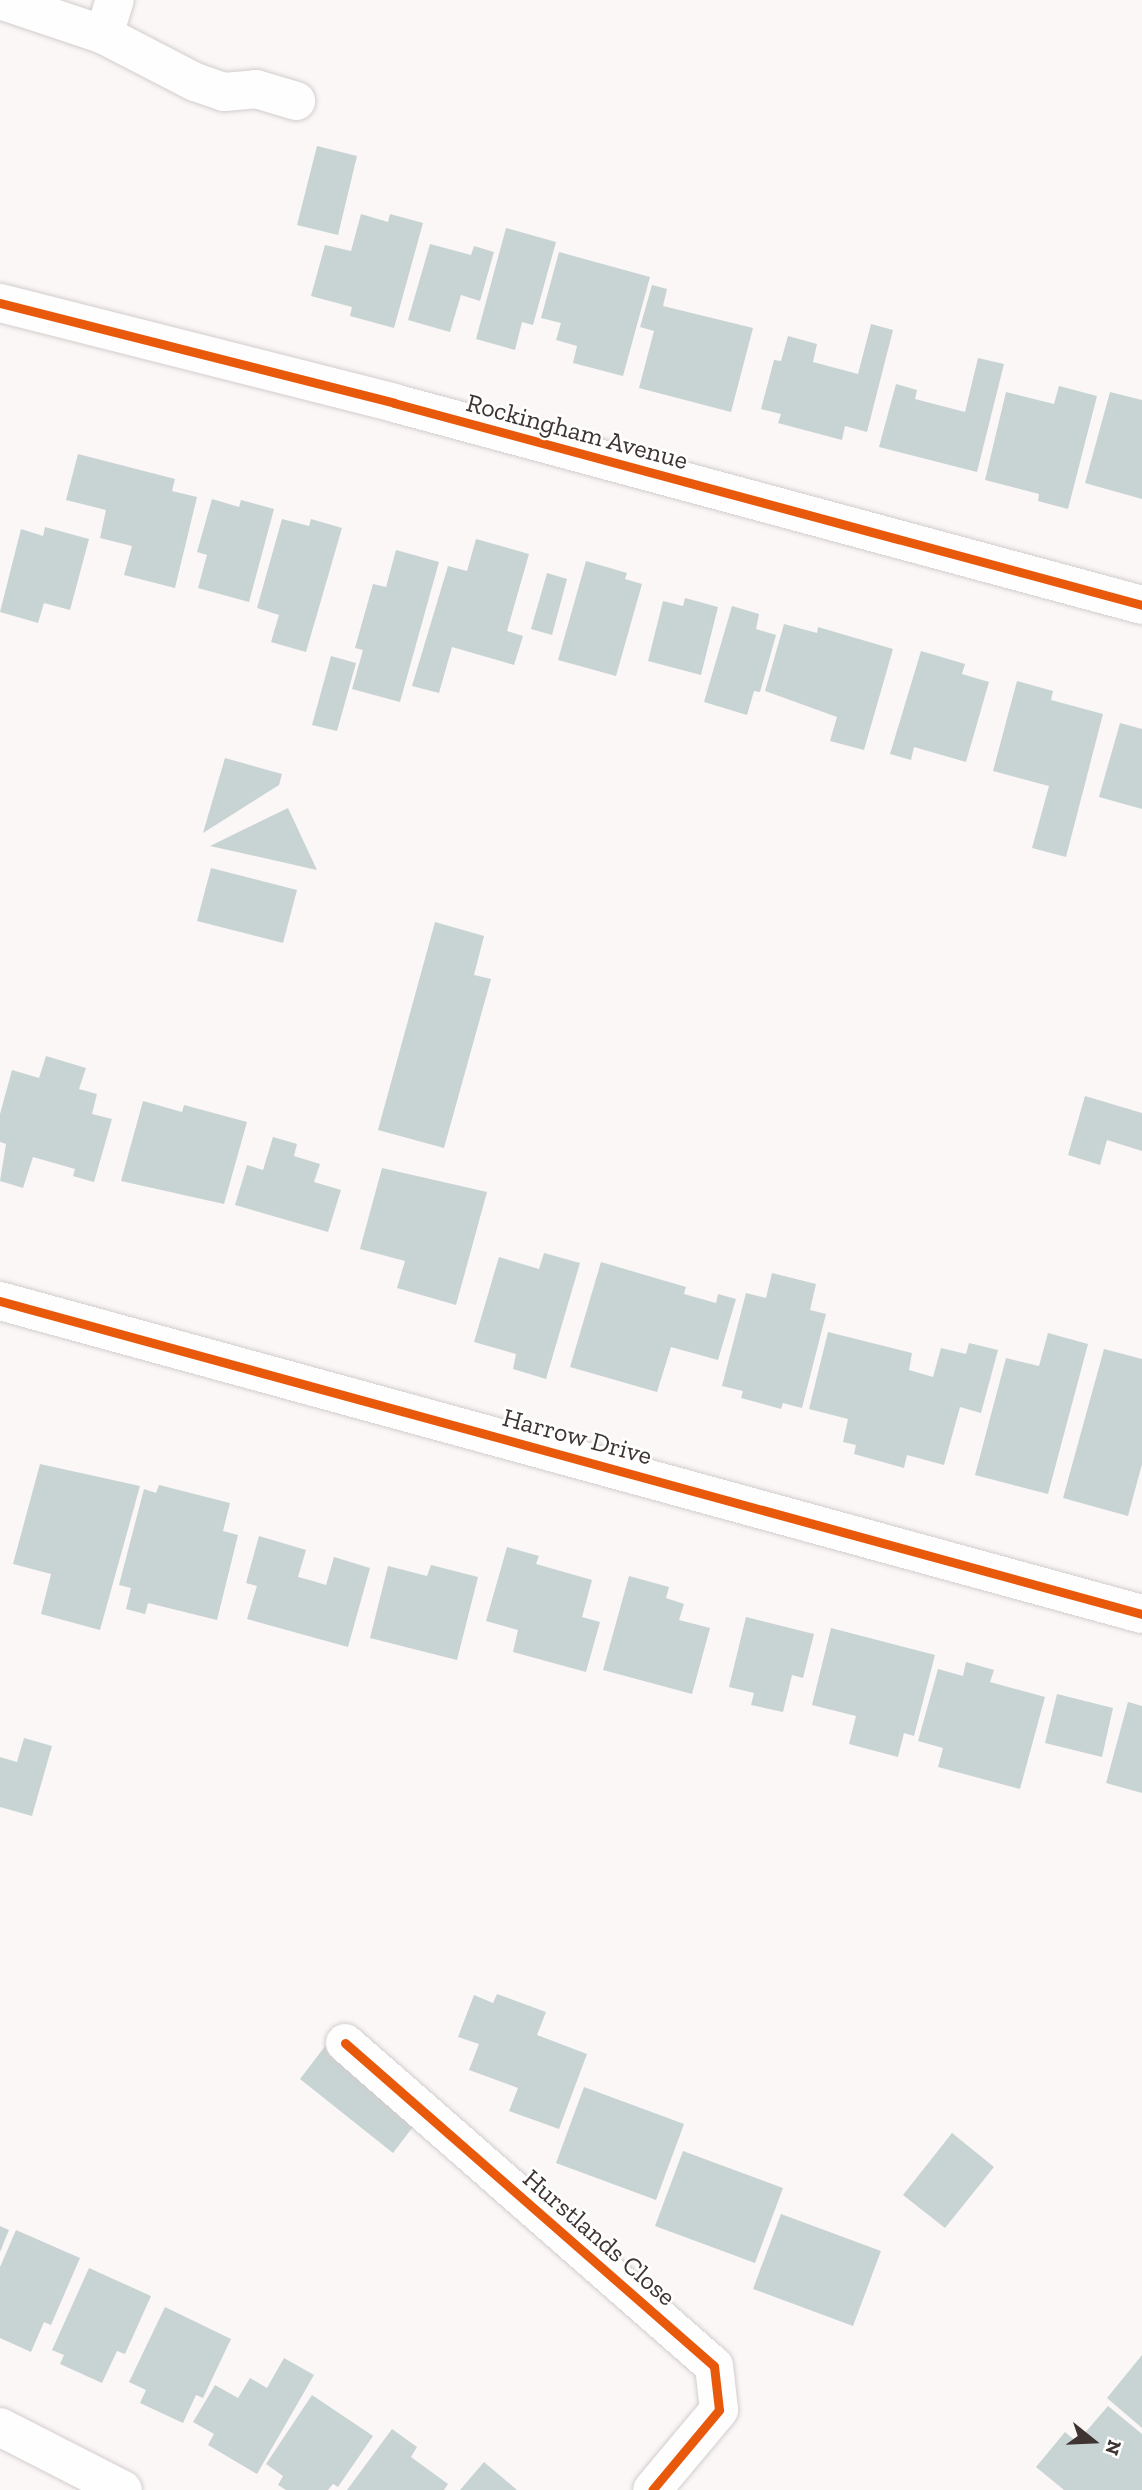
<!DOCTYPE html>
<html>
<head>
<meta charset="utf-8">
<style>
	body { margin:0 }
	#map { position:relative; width:1142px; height:2490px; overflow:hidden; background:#fbf7f7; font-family:"Zilla Slab",serif }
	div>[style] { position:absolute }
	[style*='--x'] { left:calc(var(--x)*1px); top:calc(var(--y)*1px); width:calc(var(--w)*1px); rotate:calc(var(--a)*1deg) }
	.building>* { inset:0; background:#c8d3d3 }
	.roads { filter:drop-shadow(0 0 2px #d3cdcc) drop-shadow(0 0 2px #d3cdcc) }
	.minor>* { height:38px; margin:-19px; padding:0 19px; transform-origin:19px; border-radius:19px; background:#fefefe }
	.cycleway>* { height:9px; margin:-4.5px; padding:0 4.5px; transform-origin:4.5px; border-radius:4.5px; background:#e8590c }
	span { translate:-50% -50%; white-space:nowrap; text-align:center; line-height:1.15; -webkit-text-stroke:5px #fff; paint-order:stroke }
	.street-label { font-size:26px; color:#3e3432 }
	.north { position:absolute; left:1058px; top:2406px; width:70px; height:70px; -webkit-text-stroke:5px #fff; paint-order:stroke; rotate:108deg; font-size:19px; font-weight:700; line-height:28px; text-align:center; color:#3e3432 }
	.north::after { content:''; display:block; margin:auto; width:24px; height:32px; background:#3e3432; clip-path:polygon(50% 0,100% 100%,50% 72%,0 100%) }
</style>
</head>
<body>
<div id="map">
	<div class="building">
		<div style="clip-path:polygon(317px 146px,357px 156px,338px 235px,297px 225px)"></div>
		<div style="clip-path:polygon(361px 214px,388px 222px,390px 214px,423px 223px,394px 328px,350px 316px,352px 307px,311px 296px,325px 245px,351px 251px)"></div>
		<div style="clip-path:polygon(506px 228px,556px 242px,533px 325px,522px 322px,515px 350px,476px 339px)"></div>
		<div style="clip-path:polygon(430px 244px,471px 255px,474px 246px,494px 252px,480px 301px,461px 295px,450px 332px,408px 320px)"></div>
		<div style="clip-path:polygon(559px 252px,650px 277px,623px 376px,573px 363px,577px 346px,556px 340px,561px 323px,541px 318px)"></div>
		<div style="clip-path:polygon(652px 285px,667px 289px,663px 306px,753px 328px,731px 412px,639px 388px,654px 331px,640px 327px)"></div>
		<div style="clip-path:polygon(871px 324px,893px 330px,867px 432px,845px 426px,842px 440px,778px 423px,781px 414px,761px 409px,774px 360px,781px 361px,788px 336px,817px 344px,813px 362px,858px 374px)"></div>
		<div style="clip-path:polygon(978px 358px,1004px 364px,977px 472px,879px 447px,896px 384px,917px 390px,915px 399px,965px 412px)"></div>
		<div style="clip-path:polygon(1059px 386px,1097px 396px,1068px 509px,1038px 501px,1039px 494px,985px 480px,1006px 392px,1054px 404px)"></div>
		<div style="clip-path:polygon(1110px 392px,1142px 400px,1142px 499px,1085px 483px)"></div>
		<div style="clip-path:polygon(78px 454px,175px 479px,172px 491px,197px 497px,175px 588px,124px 575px,132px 546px,100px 538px,106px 510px,66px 500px)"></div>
		<div style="clip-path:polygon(212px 499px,239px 507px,241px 500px,274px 509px,249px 602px,198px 588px,207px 555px,197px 552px)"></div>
		<div style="clip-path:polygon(282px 519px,309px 526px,311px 519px,342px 528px,306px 652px,271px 642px,279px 615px,257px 608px)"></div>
		<div style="clip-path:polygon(45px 527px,89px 539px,70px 610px,44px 603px,38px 623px,0 612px,21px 529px,43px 536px)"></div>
		<div style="clip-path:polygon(476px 539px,529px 554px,507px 631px,523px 636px,514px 665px,452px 647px,439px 693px,412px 686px,448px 566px,467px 571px)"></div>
		<div style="clip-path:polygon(396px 550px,439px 562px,400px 702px,352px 689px,363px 650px,355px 648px,373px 584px,386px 587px)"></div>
		<div style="clip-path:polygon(586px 561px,627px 573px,625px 579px,642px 584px,616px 676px,558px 660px)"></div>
		<div style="clip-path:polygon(547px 573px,567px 579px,552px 635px,531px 629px)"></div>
		<div style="clip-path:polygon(685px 598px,718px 607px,701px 675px,648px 661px,663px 601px,683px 606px)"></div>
		<div style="clip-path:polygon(732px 606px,759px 614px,756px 629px,776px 635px,760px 692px,754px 691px,747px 715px,704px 702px)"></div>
		<div style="clip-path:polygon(784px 624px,817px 633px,818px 627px,893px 649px,864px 750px,830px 741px,837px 717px,765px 691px)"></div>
		<div style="clip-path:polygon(921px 651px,965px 664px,962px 674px,989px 682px,966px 762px,914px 747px,911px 760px,890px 754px)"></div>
		<div style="clip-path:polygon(331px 656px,356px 663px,337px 731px,312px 725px)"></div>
		<div style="clip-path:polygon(1017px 681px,1053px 691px,1051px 700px,1103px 714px,1066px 857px,1032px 848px,1049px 786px,993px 771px)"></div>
		<div style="clip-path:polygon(1120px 723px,1142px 729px,1142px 809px,1099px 797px)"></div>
		<div style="clip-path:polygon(225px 758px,282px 774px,279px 785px,203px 833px)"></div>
		<div style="clip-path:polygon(288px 808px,317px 870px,210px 846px)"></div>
		<div style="clip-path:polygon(211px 868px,297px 890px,283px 943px,197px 921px)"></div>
		<div style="clip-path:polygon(435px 922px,484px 936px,474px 975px,491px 979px,444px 1148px,378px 1130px)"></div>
		<div style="clip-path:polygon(46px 1056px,86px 1068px,79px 1089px,97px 1094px,92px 1114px,112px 1119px,94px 1182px,73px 1176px,75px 1169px,33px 1157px,23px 1188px,0 1181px,6px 1144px,0 1142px,0 1114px,12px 1070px,39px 1078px)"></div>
		<div style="clip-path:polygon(1085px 1096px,1142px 1113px,1142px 1151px,1107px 1140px,1100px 1165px,1068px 1155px)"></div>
		<div style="clip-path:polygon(143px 1101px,182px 1112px,184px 1105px,247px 1122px,224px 1204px,121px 1181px)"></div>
		<div style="clip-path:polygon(273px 1137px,297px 1144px,294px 1156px,320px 1164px,314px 1182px,341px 1190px,328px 1232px,235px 1205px,247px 1165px,263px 1170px)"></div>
		<div style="clip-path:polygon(382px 1168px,487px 1192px,456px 1305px,397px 1288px,405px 1261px,360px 1249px)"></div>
		<div style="clip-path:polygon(544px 1253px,580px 1263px,546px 1379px,513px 1369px,516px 1354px,474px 1342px,499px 1257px,539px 1269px)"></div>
		<div style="clip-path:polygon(601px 1262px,686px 1287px,684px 1294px,716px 1303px,718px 1294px,736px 1299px,718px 1360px,671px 1347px,657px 1392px,570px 1367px)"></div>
		<div style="clip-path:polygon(772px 1273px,816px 1284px,810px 1310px,826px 1314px,802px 1408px,783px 1403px,781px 1409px,741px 1398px,743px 1391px,722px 1386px,746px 1293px,766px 1298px)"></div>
		<div style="clip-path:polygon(828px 1332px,912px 1353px,909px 1370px,933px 1377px,941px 1348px,966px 1354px,969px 1343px,998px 1350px,981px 1413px,960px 1407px,944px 1465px,907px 1455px,904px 1468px,854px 1454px,856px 1445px,843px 1442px,848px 1419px,809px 1409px)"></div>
		<div style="clip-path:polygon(1048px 1333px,1088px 1344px,1048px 1494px,975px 1475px,1006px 1358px,1039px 1366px)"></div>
		<div style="clip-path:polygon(1104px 1349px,1142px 1359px,1142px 1464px,1128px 1516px,1063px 1498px)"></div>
		<div style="clip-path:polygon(40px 1464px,140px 1486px,100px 1630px,41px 1614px,51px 1574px,13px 1564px)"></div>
		<div style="clip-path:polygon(159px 1485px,230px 1503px,223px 1531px,238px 1535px,217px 1620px,148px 1603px,145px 1614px,126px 1609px,131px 1588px,119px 1585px,144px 1489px,156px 1493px)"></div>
		<div style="clip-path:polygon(259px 1536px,306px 1550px,298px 1577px,313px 1581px,326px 1585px,334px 1557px,370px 1568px,348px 1647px,247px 1619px,257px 1586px,246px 1583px)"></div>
		<div style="clip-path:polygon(507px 1547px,539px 1556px,536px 1564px,592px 1580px,582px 1617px,600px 1622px,586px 1672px,513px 1652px,518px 1630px,486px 1621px)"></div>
		<div style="clip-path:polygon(431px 1565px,478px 1577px,457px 1660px,370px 1638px,388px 1566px,427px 1576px)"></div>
		<div style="clip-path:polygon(629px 1576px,669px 1587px,666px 1598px,684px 1604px,679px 1620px,710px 1628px,692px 1694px,603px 1670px)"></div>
		<div style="clip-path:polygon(746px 1617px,814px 1634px,803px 1678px,792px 1675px,783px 1712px,751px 1705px,754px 1693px,729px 1687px)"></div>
		<div style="clip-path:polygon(831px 1628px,935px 1655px,914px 1736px,904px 1733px,898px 1757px,849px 1744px,856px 1716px,812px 1705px)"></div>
		<div style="clip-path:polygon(966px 1662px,994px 1670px,990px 1682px,1045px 1697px,1020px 1789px,938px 1767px,943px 1748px,918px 1741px,938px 1669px,963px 1676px)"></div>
		<div style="clip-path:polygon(1057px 1694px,1113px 1708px,1102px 1757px,1045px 1743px)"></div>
		<div style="clip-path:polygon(1128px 1702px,1142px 1706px,1142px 1793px,1106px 1783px)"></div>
		<div style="clip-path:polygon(24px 1738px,52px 1746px,32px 1816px,0 1807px,0 1757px,17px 1762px)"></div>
		<div style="clip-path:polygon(497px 1994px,546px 2012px,537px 2035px,587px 2054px,559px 2129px,509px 2111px,518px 2088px,469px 2070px,479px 2044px,458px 2037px,474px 1995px,493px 2003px)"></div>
		<div style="clip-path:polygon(326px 2045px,419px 2119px,393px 2153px,300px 2079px)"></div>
		<div style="clip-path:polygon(584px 2087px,684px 2124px,656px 2200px,556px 2163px)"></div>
		<div style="clip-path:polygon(952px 2133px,994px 2167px,945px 2228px,903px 2195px)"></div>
		<div style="clip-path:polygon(683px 2151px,783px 2188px,755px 2263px,655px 2226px)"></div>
		<div style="clip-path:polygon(781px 2214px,881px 2251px,853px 2326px,753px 2289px)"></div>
		<div style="clip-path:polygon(0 2226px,9px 2230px,0 2252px)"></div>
		<div style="clip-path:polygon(16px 2230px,80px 2258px,51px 2325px,44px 2322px,31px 2352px,0 2338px,0 2267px)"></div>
		<div style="clip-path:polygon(89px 2268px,151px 2296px,125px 2354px,117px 2351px,102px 2383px,60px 2364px,64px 2355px,52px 2350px)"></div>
		<div style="clip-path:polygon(165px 2307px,231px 2339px,203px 2398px,196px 2395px,183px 2423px,140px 2403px,146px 2390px,129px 2382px)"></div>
		<div style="clip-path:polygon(1142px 2355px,1142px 2428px,1107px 2398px)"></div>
		<div style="clip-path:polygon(284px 2358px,314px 2375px,257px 2474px,208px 2445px,214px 2434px,193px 2422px,215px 2385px,238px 2398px,250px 2378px,267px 2388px)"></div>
		<div style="clip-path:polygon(312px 2395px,373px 2436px,338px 2487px,333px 2484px,328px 2490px,286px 2490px,278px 2485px,283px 2476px,266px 2464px)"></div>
		<div style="clip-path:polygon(1108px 2406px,1142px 2434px,1142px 2490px,1064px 2490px,1036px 2467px,1065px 2432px,1077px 2442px)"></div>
		<div style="clip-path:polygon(392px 2429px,417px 2447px,411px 2457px,448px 2484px,444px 2490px,347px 2490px)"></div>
		<div style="clip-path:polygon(484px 2462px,517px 2490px,460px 2490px)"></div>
	</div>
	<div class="roads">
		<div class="minor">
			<div style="--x:0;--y:0;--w:110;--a:18.6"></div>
			<div style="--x:104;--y:35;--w:37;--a:-73"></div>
			<div style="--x:104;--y:35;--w:102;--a:27.3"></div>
			<div style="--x:195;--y:82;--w:31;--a:19"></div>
			<div style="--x:224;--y:92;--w:32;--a:-5"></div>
			<div style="--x:256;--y:89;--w:42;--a:16.7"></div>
			<div style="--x:0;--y:303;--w:406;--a:14.2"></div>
			<div style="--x:394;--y:403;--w:775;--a:15.11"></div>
			<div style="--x:0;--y:1301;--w:1184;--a:15.33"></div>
			<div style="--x:345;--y:2043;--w:490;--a:41.2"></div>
			<div style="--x:714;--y:2366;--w:44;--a:83.5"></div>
			<div style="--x:719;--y:2410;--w:104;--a:129.9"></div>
			<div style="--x:0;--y:2427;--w:138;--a:27.1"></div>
		</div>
	</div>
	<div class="cycleway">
		<div style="--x:0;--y:303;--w:406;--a:14.2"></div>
		<div style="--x:394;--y:403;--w:775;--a:15.11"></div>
		<div style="--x:0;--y:1301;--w:1184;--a:15.33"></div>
		<div style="--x:345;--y:2043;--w:490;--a:41.2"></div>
		<div style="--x:714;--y:2366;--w:44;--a:83.5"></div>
		<div style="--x:719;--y:2410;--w:104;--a:129.9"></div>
	</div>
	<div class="street-label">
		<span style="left:577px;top:432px;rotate:15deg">Rockingham Avenue</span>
		<span style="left:577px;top:1437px;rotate:15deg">Harrow Drive</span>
		<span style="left:599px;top:2238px;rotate:41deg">Hurstlands Close</span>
	</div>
	<div class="north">N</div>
</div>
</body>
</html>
